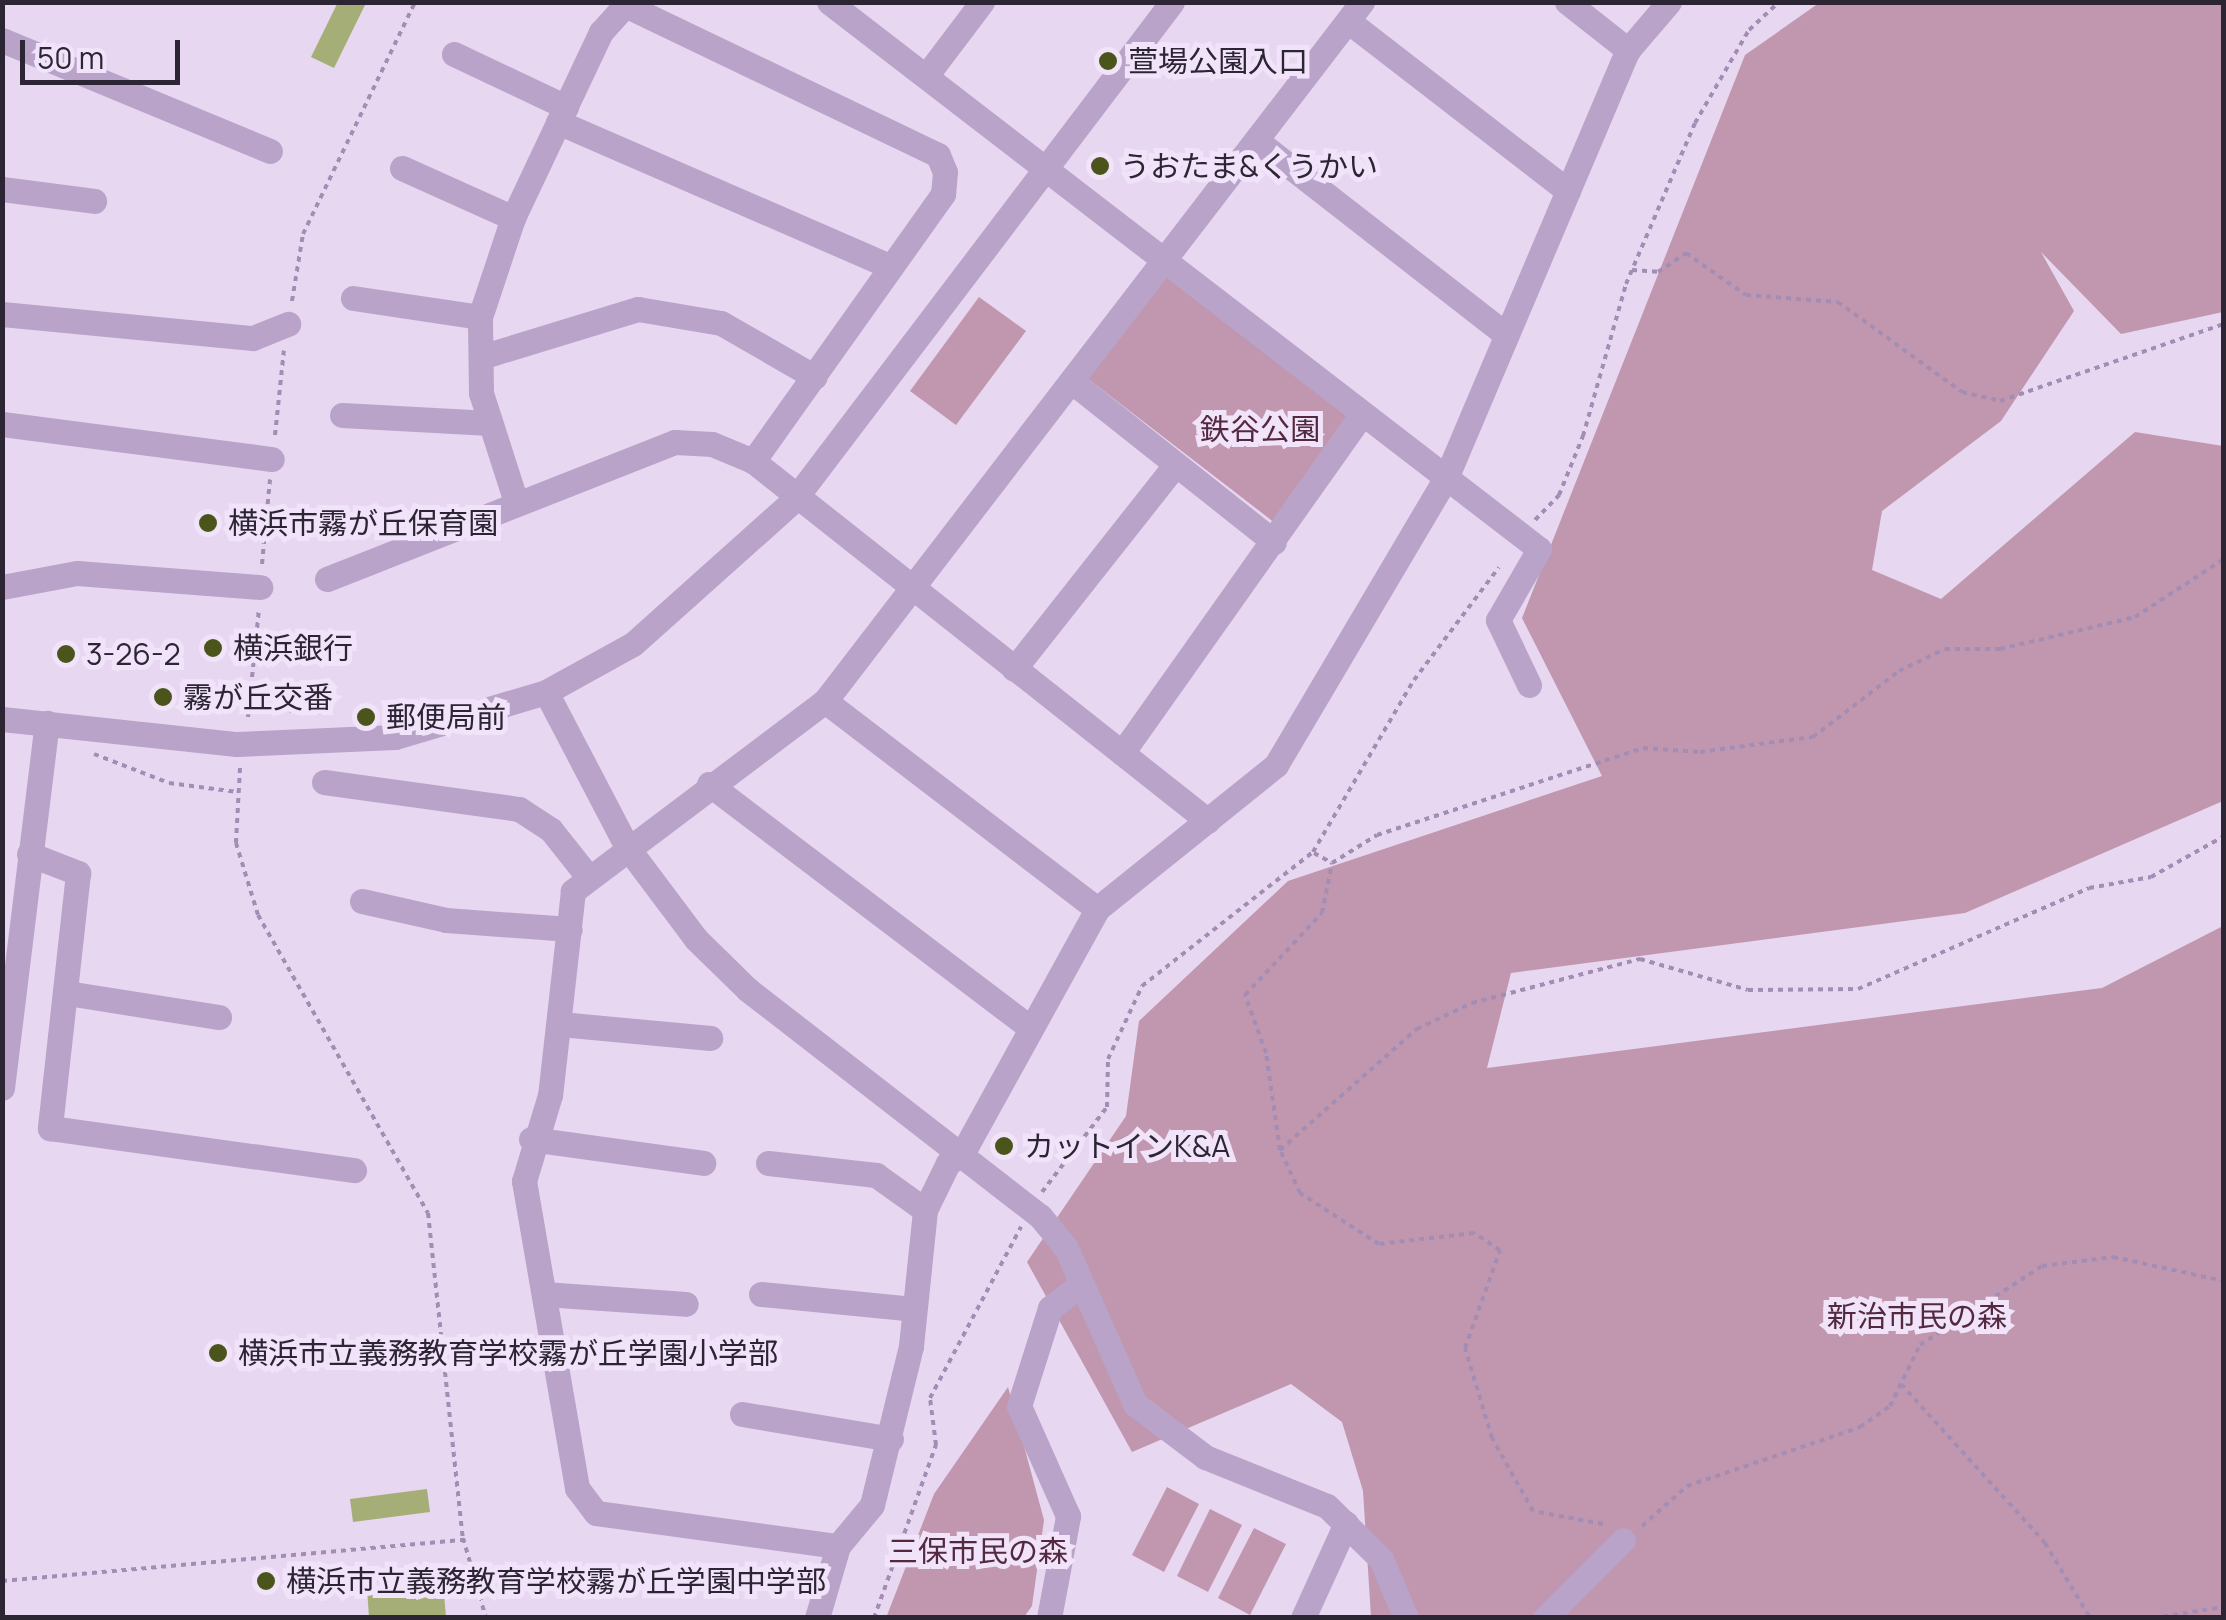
<!DOCTYPE html>
<html>
<head>
<meta charset="utf-8">
<style>
	body { margin:0 }
	#map { position:relative; width:2226px; height:1620px; overflow:hidden; background:#e8d7f1; font-family:Manrope,"Noto Sans JP",sans-serif }
	div>[style] { position:absolute }
	[style*='--x'] { left:calc(var(--x)*1px); top:calc(var(--y)*1px); width:calc(var(--w)*1px); rotate:calc(var(--a)*1deg) }
	.green>* { inset:0; background:#c097ae }
	.water>* { inset:0; background:#a5ae76 }
	.path>* { height:4px; margin-top:-2px; transform-origin:0; background:repeating-linear-gradient(90deg,#a38db4 0 5px,transparent 0 10px) }
	.minor>* { height:25px; margin:-12.5px; padding:0 12.5px; transform-origin:12.5px; border-radius:12.5px; background:#b9a3c9 }
	.dots>* { width:28px; height:28px; translate:-50% -50%; box-sizing:border-box; border:5px solid #f1e3f9; border-radius:50% }
	span { translate:-50% -50%; white-space:nowrap; text-align:center; line-height:1.15; -webkit-text-stroke:10px #f1e3f9; paint-order:stroke }
	.poi-label { font-size:30px; color:#2b2534 }
	.left { translate:0 -50%; text-align:left }
	.park-label { font-size:30px; color:#52293e }
	.frame { position:absolute; inset:0; border:5px solid #2b2534; pointer-events:none }
	.scale { position:absolute; left:20px; top:40px; width:160px; height:45px; box-sizing:border-box; border:5px solid #2b2534; border-top:0; padding-left:12px; font-size:30px; line-height:35px; white-space:nowrap; color:#2b2534; -webkit-text-stroke:8px #f1e3f9; paint-order:stroke }
</style>
</head>
<body>
<div id="map">
	<div class="green">
		<div style="clip-path:polygon(1819px 3px,2223px 3px,2223px 312px,2121px 334px,2041px 252px,2074px 311px,2001px 421px,1882px 511px,1872px 570px,1941px 599px,2135px 432px,2223px 446px,2223px 801px,1965px 913px,1511px 973px,1487px 1068px,2102px 988px,2223px 926px,2223px 1617px,1371px 1617px,1363px 1491px,1342px 1422px,1291px 1384px,1132px 1452px,1027px 1262px,1126px 1116px,1139px 1021px,1288px 881px,1602px 776px,1522px 618px,1745px 55px)"></div>
		<div style="clip-path:polygon(1164px 272px,1349px 415px,1275px 523px,1083px 375px)"></div>
		<div style="clip-path:polygon(979px 297px,1026px 331px,956px 425px,910px 391px)"></div>
		<div style="clip-path:polygon(1008px 1387px,1044px 1520px,1032px 1606px,1024px 1617px,886px 1618px,934px 1494px)"></div>
		<div style="clip-path:polygon(1167px 1487px,1199px 1504px,1164px 1572px,1132px 1555px)"></div>
		<div style="clip-path:polygon(1210px 1509px,1242px 1525px,1208px 1592px,1177px 1576px)"></div>
		<div style="clip-path:polygon(1254px 1528px,1286px 1544px,1250px 1615px,1218px 1598px)"></div>
	</div>
	<div class="water">
		<div style="clip-path:polygon(338px 2px,366px 3px,334px 68px,311px 57px)"></div>
		<div style="clip-path:polygon(427px 1489px,430px 1512px,353px 1522px,350px 1499px)"></div>
		<div style="clip-path:polygon(443px 1583px,446px 1617px,369px 1617px,367px 1589px)"></div>
	</div>
	<div class="path">
		<div style="--x:1632;--y:270;--w:26;--a:4"></div>
		<div style="--x:1658;--y:272;--w:34;--a:-34"></div>
		<div style="--x:1686;--y:253;--w:73;--a:35"></div>
		<div style="--x:1746;--y:295;--w:92;--a:4.4"></div>
		<div style="--x:1838;--y:302;--w:153;--a:36"></div>
		<div style="--x:1962;--y:392;--w:39;--a:13"></div>
		<div style="--x:2000;--y:401;--w:237;--a:-19"></div>
		<div style="--x:292;--y:301;--w:68;--a:-80.7"></div>
		<div style="--x:303;--y:234;--w:258;--a:-64.2"></div>
		<div style="--x:275;--y:435;--w:85;--a:-84"></div>
		<div style="--x:1535;--y:520;--w:35;--a:-46"></div>
		<div style="--x:1559;--y:495;--w:64;--a:-67.9"></div>
		<div style="--x:1583;--y:436;--w:158;--a:-74.2"></div>
		<div style="--x:1626;--y:284;--w:175;--a:-66.8"></div>
		<div style="--x:1695;--y:123;--w:108;--a:-59.9"></div>
		<div style="--x:1749;--y:30;--w:41;--a:-43"></div>
		<div style="--x:262;--y:564;--w:85;--a:-84.6"></div>
		<div style="--x:249;--y:707;--w:73;--a:4.7"></div>
		<div style="--x:248;--y:717;--w:109;--a:-84.2"></div>
		<div style="--x:94;--y:754;--w:80;--a:21.1"></div>
		<div style="--x:169;--y:783;--w:69;--a:7.5"></div>
		<div style="--x:240;--y:768;--w:75;--a:93.1"></div>
		<div style="--x:236;--y:843;--w:75;--a:73"></div>
		<div style="--x:258;--y:915;--w:343;--a:60.3"></div>
		<div style="--x:428;--y:1213;--w:327;--a:83.9"></div>
		<div style="--x:463;--y:1538;--w:83;--a:74"></div>
		<div style="--x:1314;--y:853;--w:21;--a:29"></div>
		<div style="--x:1280;--y:1150;--w:183;--a:-41.5"></div>
		<div style="--x:1417;--y:1029;--w:61;--a:-25.3"></div>
		<div style="--x:1472;--y:1003;--w:174;--a:-14.7"></div>
		<div style="--x:1640;--y:959;--w:112;--a:16"></div>
		<div style="--x:1748;--y:990;--w:110;--a:-0.5"></div>
		<div style="--x:1858;--y:989;--w:252;--a:-23.6"></div>
		<div style="--x:2089;--y:888;--w:63;--a:-10.1"></div>
		<div style="--x:2151;--y:877;--w:84;--a:-29.3"></div>
		<div style="--x:1042;--y:1192;--w:107;--a:-52.6"></div>
		<div style="--x:1107;--y:1107;--w:48;--a:-88.8"></div>
		<div style="--x:1108;--y:1059;--w:81;--a:-65"></div>
		<div style="--x:1142;--y:986;--w:217;--a:-38.1"></div>
		<div style="--x:1313;--y:852;--w:199;--a:-59.6"></div>
		<div style="--x:1414;--y:680;--w:141;--a:-53"></div>
		<div style="--x:1901;--y:1384;--w:215;--a:47.8"></div>
		<div style="--x:2045;--y:1543;--w:87;--a:59"></div>
		<div style="--x:1603;--y:1524;--w:71;--a:-169.5"></div>
		<div style="--x:1533;--y:1511;--w:84;--a:-119.3"></div>
		<div style="--x:1492;--y:1438;--w:94;--a:-106.7"></div>
		<div style="--x:1465;--y:1348;--w:104;--a:-70.3"></div>
		<div style="--x:1500;--y:1250;--w:31;--a:-147"></div>
		<div style="--x:1474;--y:1233;--w:96;--a:173.4"></div>
		<div style="--x:1379;--y:1244;--w:94;--a:-147.2"></div>
		<div style="--x:1300;--y:1193;--w:47;--a:-114.9"></div>
		<div style="--x:1280;--y:1150;--w:98;--a:-98.2"></div>
		<div style="--x:1266;--y:1053;--w:62;--a:-109.9"></div>
		<div style="--x:1245;--y:995;--w:112;--a:-46.8"></div>
		<div style="--x:1322;--y:913;--w:51;--a:-78.7"></div>
		<div style="--x:1332;--y:863;--w:53;--a:-31.9"></div>
		<div style="--x:1377;--y:835;--w:280;--a:-18.1"></div>
		<div style="--x:1643;--y:748;--w:57;--a:4"></div>
		<div style="--x:1700;--y:752;--w:114;--a:-7.6"></div>
		<div style="--x:1813;--y:737;--w:108;--a:-37.5"></div>
		<div style="--x:1899;--y:671;--w:51;--a:-25.6"></div>
		<div style="--x:1945;--y:649;--w:55;--a:0"></div>
		<div style="--x:2000;--y:649;--w:139;--a:-13.3"></div>
		<div style="--x:2135;--y:617;--w:106;--a:-33.1"></div>
		<div style="--x:1642;--y:1526;--w:60;--a:-41.6"></div>
		<div style="--x:1687;--y:1486;--w:183;--a:-18.8"></div>
		<div style="--x:1860;--y:1427;--w:37;--a:-35"></div>
		<div style="--x:1890;--y:1406;--w:68;--a:-63.8"></div>
		<div style="--x:1920;--y:1345;--w:145;--a:-32.9"></div>
		<div style="--x:2042;--y:1266;--w:72;--a:-7.2"></div>
		<div style="--x:2113;--y:1257;--w:114;--a:12.2"></div>
		<div style="--x:2;--y:1581;--w:464;--a:-5.1"></div>
		<div style="--x:874;--y:1618;--w:184;--a:-70.3"></div>
		<div style="--x:936;--y:1445;--w:47;--a:-97.3"></div>
		<div style="--x:930;--y:1398;--w:194;--a:-62"></div>
		<div style="--x:2153;--y:1618;--w:72;--a:-8.8"></div>
	</div>
	<div class="minor">
		<div style="--x:829;--y:2;--w:896;--a:37.61"></div>
		<div style="--x:1539;--y:549;--w:82;--a:120"></div>
		<div style="--x:1498;--y:620;--w:72;--a:64.5"></div>
		<div style="--x:1362;--y:2;--w:881;--a:127.53"></div>
		<div style="--x:825;--y:701;--w:316;--a:143"></div>
		<div style="--x:573;--y:891;--w:205;--a:96.4"></div>
		<div style="--x:550;--y:1095;--w:90;--a:106.8"></div>
		<div style="--x:524;--y:1181;--w:312;--a:80.2"></div>
		<div style="--x:577;--y:1488;--w:31;--a:53"></div>
		<div style="--x:596;--y:1513;--w:244;--a:7.8"></div>
		<div style="--x:838;--y:1546;--w:53;--a:-50.3"></div>
		<div style="--x:872;--y:1505;--w:164;--a:-76.2"></div>
		<div style="--x:911;--y:1346;--w:137;--a:-84.1"></div>
		<div style="--x:925;--y:1210;--w:52;--a:-63.9"></div>
		<div style="--x:948;--y:1163;--w:17;--a:-33"></div>
		<div style="--x:962;--y:1154;--w:280;--a:-61.1"></div>
		<div style="--x:1097;--y:909;--w:230;--a:-38.8"></div>
		<div style="--x:1276;--y:765;--w:334;--a:-59.4"></div>
		<div style="--x:1446;--y:478;--w:465;--a:-67"></div>
		<div style="--x:1628;--y:50;--w:63;--a:-49.5"></div>
		<div style="--x:1567;--y:2;--w:78;--a:38.2"></div>
		<div style="--x:1348;--y:21;--w:278;--a:37.7"></div>
		<div style="--x:2;--y:40;--w:290;--a:22.5"></div>
		<div style="--x:454;--y:54;--w:124;--a:25.3"></div>
		<div style="--x:926;--y:76;--w:93;--a:-52.9"></div>
		<div style="--x:558;--y:122;--w:363;--a:23.5"></div>
		<div style="--x:1256;--y:140;--w:316;--a:37.9"></div>
		<div style="--x:402;--y:168;--w:122;--a:24.2"></div>
		<div style="--x:2;--y:189;--w:93;--a:7.4"></div>
		<div style="--x:353;--y:298;--w:128;--a:8.5"></div>
		<div style="--x:2;--y:314;--w:252;--a:5.5"></div>
		<div style="--x:253;--y:338;--w:38;--a:-22"></div>
		<div style="--x:481;--y:357;--w:164;--a:-17"></div>
		<div style="--x:638;--y:309;--w:84;--a:9.6"></div>
		<div style="--x:721;--y:323;--w:108;--a:29.9"></div>
		<div style="--x:1071;--y:381;--w:259;--a:38.4"></div>
		<div style="--x:342;--y:415;--w:148;--a:3.1"></div>
		<div style="--x:2;--y:424;--w:272;--a:7.4"></div>
		<div style="--x:516;--y:502;--w:114;--a:-107.8"></div>
		<div style="--x:481;--y:393;--w:76;--a:-90.8"></div>
		<div style="--x:480;--y:317;--w:104;--a:-71.6"></div>
		<div style="--x:513;--y:218;--w:206;--a:-64.7"></div>
		<div style="--x:601;--y:32;--w:36;--a:-48"></div>
		<div style="--x:625;--y:5;--w:347;--a:25.6"></div>
		<div style="--x:938;--y:155;--w:18;--a:68"></div>
		<div style="--x:945;--y:172;--w:22;--a:95"></div>
		<div style="--x:943;--y:194;--w:328;--a:125.4"></div>
		<div style="--x:327;--y:579;--w:374;--a:-21.5"></div>
		<div style="--x:675;--y:442;--w:37;--a:3"></div>
		<div style="--x:712;--y:444;--w:44;--a:22.5"></div>
		<div style="--x:753;--y:461;--w:580;--a:38.35"></div>
		<div style="--x:2;--y:587;--w:76;--a:-10.6"></div>
		<div style="--x:77;--y:573;--w:184;--a:4.4"></div>
		<div style="--x:1014;--y:669;--w:260;--a:-51.7"></div>
		<div style="--x:546;--y:692;--w:175;--a:62.4"></div>
		<div style="--x:627;--y:847;--w:115;--a:53.1"></div>
		<div style="--x:696;--y:939;--w:71;--a:44.4"></div>
		<div style="--x:747;--y:989;--w:371;--a:37.8"></div>
		<div style="--x:1040;--y:1216;--w:41;--a:50.9"></div>
		<div style="--x:1066;--y:1248;--w:171;--a:66.1"></div>
		<div style="--x:1135;--y:1404;--w:88;--a:37.1"></div>
		<div style="--x:1205;--y:1457;--w:131;--a:21.9"></div>
		<div style="--x:1327;--y:1506;--w:76;--a:44.5"></div>
		<div style="--x:1381;--y:1559;--w:64;--a:67"></div>
		<div style="--x:825;--y:701;--w:342;--a:37.4"></div>
		<div style="--x:2;--y:719;--w:236;--a:6.1"></div>
		<div style="--x:237;--y:744;--w:158;--a:-2.5"></div>
		<div style="--x:395;--y:737;--w:158;--a:-16.6"></div>
		<div style="--x:546;--y:692;--w:99;--a:-28.9"></div>
		<div style="--x:633;--y:644;--w:216;--a:-41.8"></div>
		<div style="--x:794;--y:500;--w:625;--a:-52.8"></div>
		<div style="--x:1122;--y:753;--w:415;--a:-54.7"></div>
		<div style="--x:324;--y:782;--w:197;--a:7.9"></div>
		<div style="--x:519;--y:809;--w:38;--a:33"></div>
		<div style="--x:551;--y:830;--w:61;--a:51.6"></div>
		<div style="--x:709;--y:784;--w:404;--a:37.2"></div>
		<div style="--x:29;--y:854;--w:53;--a:21.2"></div>
		<div style="--x:78;--y:873;--w:257;--a:96.3"></div>
		<div style="--x:50;--y:1128;--w:307;--a:7.9"></div>
		<div style="--x:362;--y:901;--w:86;--a:12.7"></div>
		<div style="--x:446;--y:920;--w:124;--a:4.2"></div>
		<div style="--x:67;--y:993;--w:154;--a:9"></div>
		<div style="--x:560;--y:1024;--w:151;--a:5.3"></div>
		<div style="--x:2;--y:1088;--w:368;--a:-83"></div>
		<div style="--x:531;--y:1139;--w:174;--a:7.9"></div>
		<div style="--x:768;--y:1163;--w:109;--a:6.3"></div>
		<div style="--x:876;--y:1175;--w:60;--a:35.5"></div>
		<div style="--x:544;--y:1294;--w:142;--a:4"></div>
		<div style="--x:761;--y:1294;--w:153;--a:5.6"></div>
		<div style="--x:742;--y:1414;--w:151;--a:9.5"></div>
		<div style="--x:817;--y:1618;--w:75;--a:-73.7"></div>
		<div style="--x:1049;--y:1618;--w:104;--a:-79.4"></div>
		<div style="--x:1068;--y:1516;--w:120;--a:-114"></div>
		<div style="--x:1019;--y:1406;--w:103;--a:-72.4"></div>
		<div style="--x:1050;--y:1308;--w:36;--a:-37"></div>
		<div style="--x:1303;--y:1618;--w:104;--a:-65.6"></div>
		<div style="--x:1545;--y:1618;--w:110;--a:-45"></div>
	</div>
	<div class="dots">
		<div style="left:1108px;top:61px;background:#4b551b"></div>
		<div style="left:1100px;top:166px;background:#4b551b"></div>
		<div style="left:208px;top:523px;background:#4b551b"></div>
		<div style="left:213px;top:648px;background:#4b551b"></div>
		<div style="left:66px;top:654px;background:#4b551b"></div>
		<div style="left:163px;top:697px;background:#4b551b"></div>
		<div style="left:366px;top:717px;background:#4b551b"></div>
		<div style="left:1004px;top:1146px;background:#4b551b"></div>
		<div style="left:218px;top:1353px;background:#4b551b"></div>
		<div style="left:266px;top:1581px;background:#4b551b"></div>
	</div>
	<div class="poi-label">
		<span class="left" style="left:1128px;top:61px">萱場公園入口</span>
		<span class="left" style="left:1120px;top:166px">うおたま&amp;くうかい</span>
		<span class="left" style="left:228px;top:523px">横浜市霧が丘保育園</span>
		<span class="left" style="left:233px;top:648px">横浜銀行</span>
		<span class="left" style="left:86px;top:654px">3-26-2</span>
		<span class="left" style="left:183px;top:697px">霧が丘交番</span>
		<span class="left" style="left:386px;top:717px">郵便局前</span>
		<span class="left" style="left:1024px;top:1146px">カットインK&amp;A</span>
		<span class="left" style="left:238px;top:1353px">横浜市立義務教育学校霧が丘学園小学部</span>
		<span class="left" style="left:286px;top:1581px">横浜市立義務教育学校霧が丘学園中学部</span>
	</div>
	<div class="park-label">
		<span style="left:1260px;top:429px">鉄谷公園</span>
		<span style="left:1917px;top:1316px">新治市民の森</span>
		<span style="left:978px;top:1551px">三保市民の森</span>
	</div>
	<div class="frame"></div>
	<div class="scale">50 m</div>
</div>
</body>
</html>
